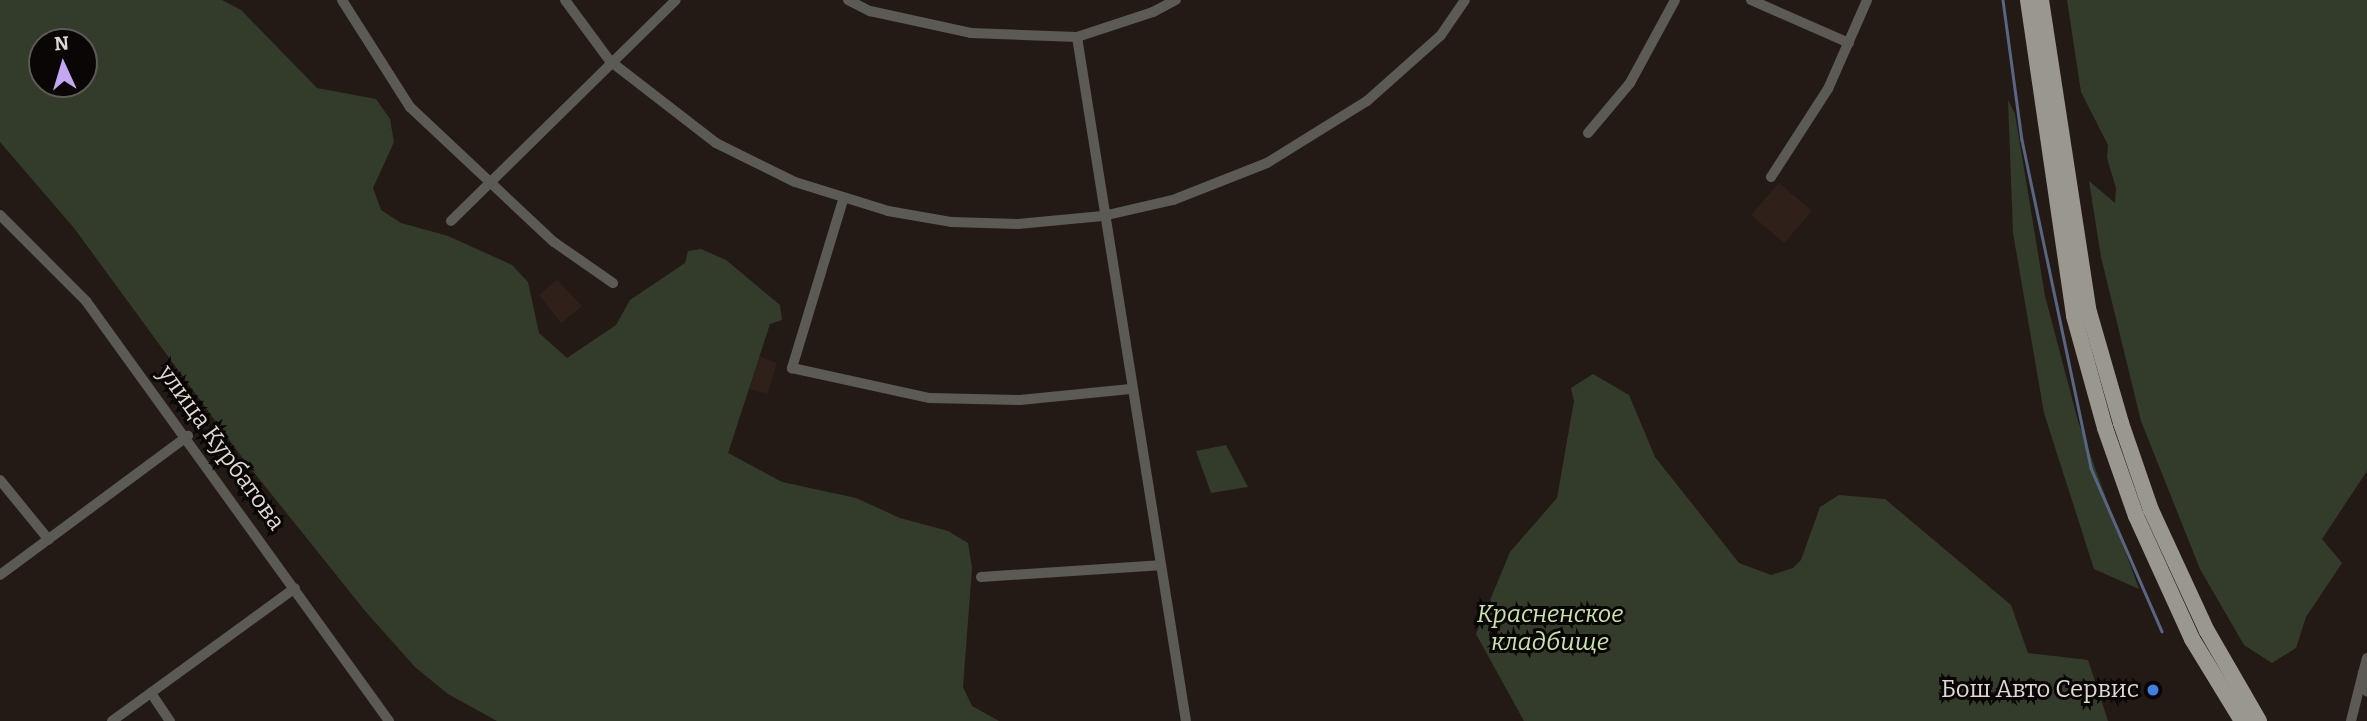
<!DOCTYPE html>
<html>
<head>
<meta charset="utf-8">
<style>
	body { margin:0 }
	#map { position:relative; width:2367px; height:721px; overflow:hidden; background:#231a16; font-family:Bitter,serif }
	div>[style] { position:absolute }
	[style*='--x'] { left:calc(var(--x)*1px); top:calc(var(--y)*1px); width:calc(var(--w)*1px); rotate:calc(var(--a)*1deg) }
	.built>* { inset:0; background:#30201a }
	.green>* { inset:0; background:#333c2a }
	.stream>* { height:2.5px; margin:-1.25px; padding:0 1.25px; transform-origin:1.25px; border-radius:1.25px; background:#576683 }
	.street>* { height:10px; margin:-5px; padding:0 5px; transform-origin:5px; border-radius:5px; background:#5b5a55 }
	.primary>* { height:16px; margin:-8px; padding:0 8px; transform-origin:8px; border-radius:8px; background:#9a988e }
	.dots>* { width:19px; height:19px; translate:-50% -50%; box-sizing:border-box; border:4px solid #090605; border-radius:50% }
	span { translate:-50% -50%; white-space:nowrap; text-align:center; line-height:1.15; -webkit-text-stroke:6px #090605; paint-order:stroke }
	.street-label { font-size:24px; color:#ded7d5 }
	.park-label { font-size:24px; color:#c8e3aa; font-style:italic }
	.poi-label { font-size:24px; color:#ded7d5 }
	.right { translate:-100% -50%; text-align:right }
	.north { position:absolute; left:28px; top:28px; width:70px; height:70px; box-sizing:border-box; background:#090605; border:2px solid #5e5a58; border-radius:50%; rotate:356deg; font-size:19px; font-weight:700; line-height:28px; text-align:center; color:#ded7d5 }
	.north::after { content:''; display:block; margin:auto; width:24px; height:32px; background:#c4a7f1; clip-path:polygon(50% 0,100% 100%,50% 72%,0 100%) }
</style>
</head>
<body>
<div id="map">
	<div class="built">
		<div style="clip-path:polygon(1779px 183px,1812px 211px,1784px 243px,1751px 215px)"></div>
		<div style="clip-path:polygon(557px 280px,582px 306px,561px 323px,539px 295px)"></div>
		<div style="clip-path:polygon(757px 356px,777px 363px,767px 394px,747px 388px)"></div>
	</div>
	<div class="green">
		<div style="clip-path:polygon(evenodd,0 0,222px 0,241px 10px,317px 88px,376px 99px,390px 119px,394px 142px,373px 188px,381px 210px,401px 223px,448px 236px,512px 265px,528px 282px,539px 333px,567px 358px,616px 325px,630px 300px,685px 263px,688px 251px,701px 249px,726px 260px,780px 305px,782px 320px,770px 324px,728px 453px,782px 482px,856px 498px,900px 518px,948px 531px,968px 543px,972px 568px,963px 687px,972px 706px,999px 721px,497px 721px,448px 694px,415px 667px,366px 612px,244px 460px,74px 228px,0 142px,0 0,84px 42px,84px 84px,42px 84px,42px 42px,84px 42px)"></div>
		<div style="clip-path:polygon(2067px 0,2367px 0,2367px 471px,2322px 539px,2342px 563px,2306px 617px,2296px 648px,2272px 663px,2244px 645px,2200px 569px,2141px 421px,2101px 257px,2089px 181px,2115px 203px,2116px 188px,2107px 158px,2108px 145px,2081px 92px)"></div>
		<div style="clip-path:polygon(2008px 100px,2015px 114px,2045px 296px,2078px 421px,2139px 589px,2094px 569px,2044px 413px,2013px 233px)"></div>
		<div style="clip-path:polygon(1593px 374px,1629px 395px,1655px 457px,1739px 563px,1771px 575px,1793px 568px,1801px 560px,1820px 507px,1839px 495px,1885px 499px,2011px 605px,2028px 653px,2088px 660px,2108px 721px,1524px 721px,1476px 634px,1510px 552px,1557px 498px,1574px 401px,1571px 388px)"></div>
		<div style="clip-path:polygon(1226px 445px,1248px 487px,1211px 493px,1196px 451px)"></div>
	</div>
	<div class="stream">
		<div style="--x:2003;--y:0;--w:141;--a:82.3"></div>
		<div style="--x:2022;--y:140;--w:335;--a:78.1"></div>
		<div style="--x:2091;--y:468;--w:178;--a:66.5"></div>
	</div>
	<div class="street">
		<div style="--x:342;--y:0;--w:127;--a:57.6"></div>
		<div style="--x:410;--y:107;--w:197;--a:43.2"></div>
		<div style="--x:554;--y:242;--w:72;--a:34.8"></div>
		<div style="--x:565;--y:0;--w:76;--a:53.6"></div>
		<div style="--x:610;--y:61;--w:134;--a:37.7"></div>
		<div style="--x:716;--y:143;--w:88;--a:26.3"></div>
		<div style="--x:795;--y:182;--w:97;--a:17.3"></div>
		<div style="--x:888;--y:211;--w:65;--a:9.8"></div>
		<div style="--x:952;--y:222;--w:66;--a:1.7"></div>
		<div style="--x:1018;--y:224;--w:85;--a:-5.4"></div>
		<div style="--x:1103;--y:216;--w:72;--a:-12.9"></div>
		<div style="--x:1173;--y:200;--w:101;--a:-21.5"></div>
		<div style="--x:1267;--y:163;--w:118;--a:-31.8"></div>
		<div style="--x:1367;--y:101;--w:99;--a:-41.7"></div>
		<div style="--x:1441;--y:35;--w:42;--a:-55.6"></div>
		<div style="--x:848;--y:0;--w:25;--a:27"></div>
		<div style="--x:870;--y:11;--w:103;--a:12.3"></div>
		<div style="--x:971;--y:33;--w:106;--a:2.2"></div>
		<div style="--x:1077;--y:37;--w:80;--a:-18.2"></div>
		<div style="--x:1153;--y:12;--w:26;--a:-28"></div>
		<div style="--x:1751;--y:0;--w:107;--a:23.7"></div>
		<div style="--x:1077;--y:37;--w:693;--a:80.95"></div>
		<div style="--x:1588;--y:133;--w:65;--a:-50"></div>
		<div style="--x:1630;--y:83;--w:94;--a:-61.5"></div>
		<div style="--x:1771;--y:177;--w:105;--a:-57.1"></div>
		<div style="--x:1828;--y:89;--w:97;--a:-66.3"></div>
		<div style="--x:843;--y:200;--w:176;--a:106.9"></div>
		<div style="--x:792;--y:368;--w:141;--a:12.3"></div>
		<div style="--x:930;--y:398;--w:90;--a:1.3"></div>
		<div style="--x:1020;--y:400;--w:111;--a:-5.7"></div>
		<div style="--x:0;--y:215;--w:122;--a:45"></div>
		<div style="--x:86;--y:301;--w:518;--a:54.19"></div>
		<div style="--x:451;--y:221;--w:315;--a:-44.5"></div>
		<div style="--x:0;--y:480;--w:77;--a:50.8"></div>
		<div style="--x:0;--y:575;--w:234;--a:-36.5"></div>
		<div style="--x:981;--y:577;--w:179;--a:-3.8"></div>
		<div style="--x:2367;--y:658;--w:16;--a:105"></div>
		<div style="--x:2363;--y:673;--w:19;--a:78"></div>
		<div style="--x:151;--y:693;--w:34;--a:56"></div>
		<div style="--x:112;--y:721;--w:226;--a:-36"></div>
		<div style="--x:2351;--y:721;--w:49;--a:-76"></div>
	</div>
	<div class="primary">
		<div style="--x:2028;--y:0;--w:319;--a:81.7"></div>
		<div style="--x:2074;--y:316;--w:116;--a:74.5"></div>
		<div style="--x:2105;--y:428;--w:93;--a:70.6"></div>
		<div style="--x:2136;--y:516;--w:135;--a:65.5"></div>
		<div style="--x:2192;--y:639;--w:96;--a:58.6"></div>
		<div style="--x:2041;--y:0;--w:316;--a:81.3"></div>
		<div style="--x:2089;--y:312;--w:116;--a:73.9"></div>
		<div style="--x:2121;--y:423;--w:92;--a:71"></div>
		<div style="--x:2151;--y:510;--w:133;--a:65.2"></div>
		<div style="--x:2207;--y:631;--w:104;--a:60"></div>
	</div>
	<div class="dots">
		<div style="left:2153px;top:690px;background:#3f7fe0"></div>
	</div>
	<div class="street-label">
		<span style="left:221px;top:448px;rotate:54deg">улица Курбатова</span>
	</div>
	<div class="park-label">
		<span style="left:1550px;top:629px">Красненское<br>кладбище</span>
	</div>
	<div class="poi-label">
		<span class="right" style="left:2139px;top:690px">Бош Авто Сервис</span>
	</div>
	<div class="north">N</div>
</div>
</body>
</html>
